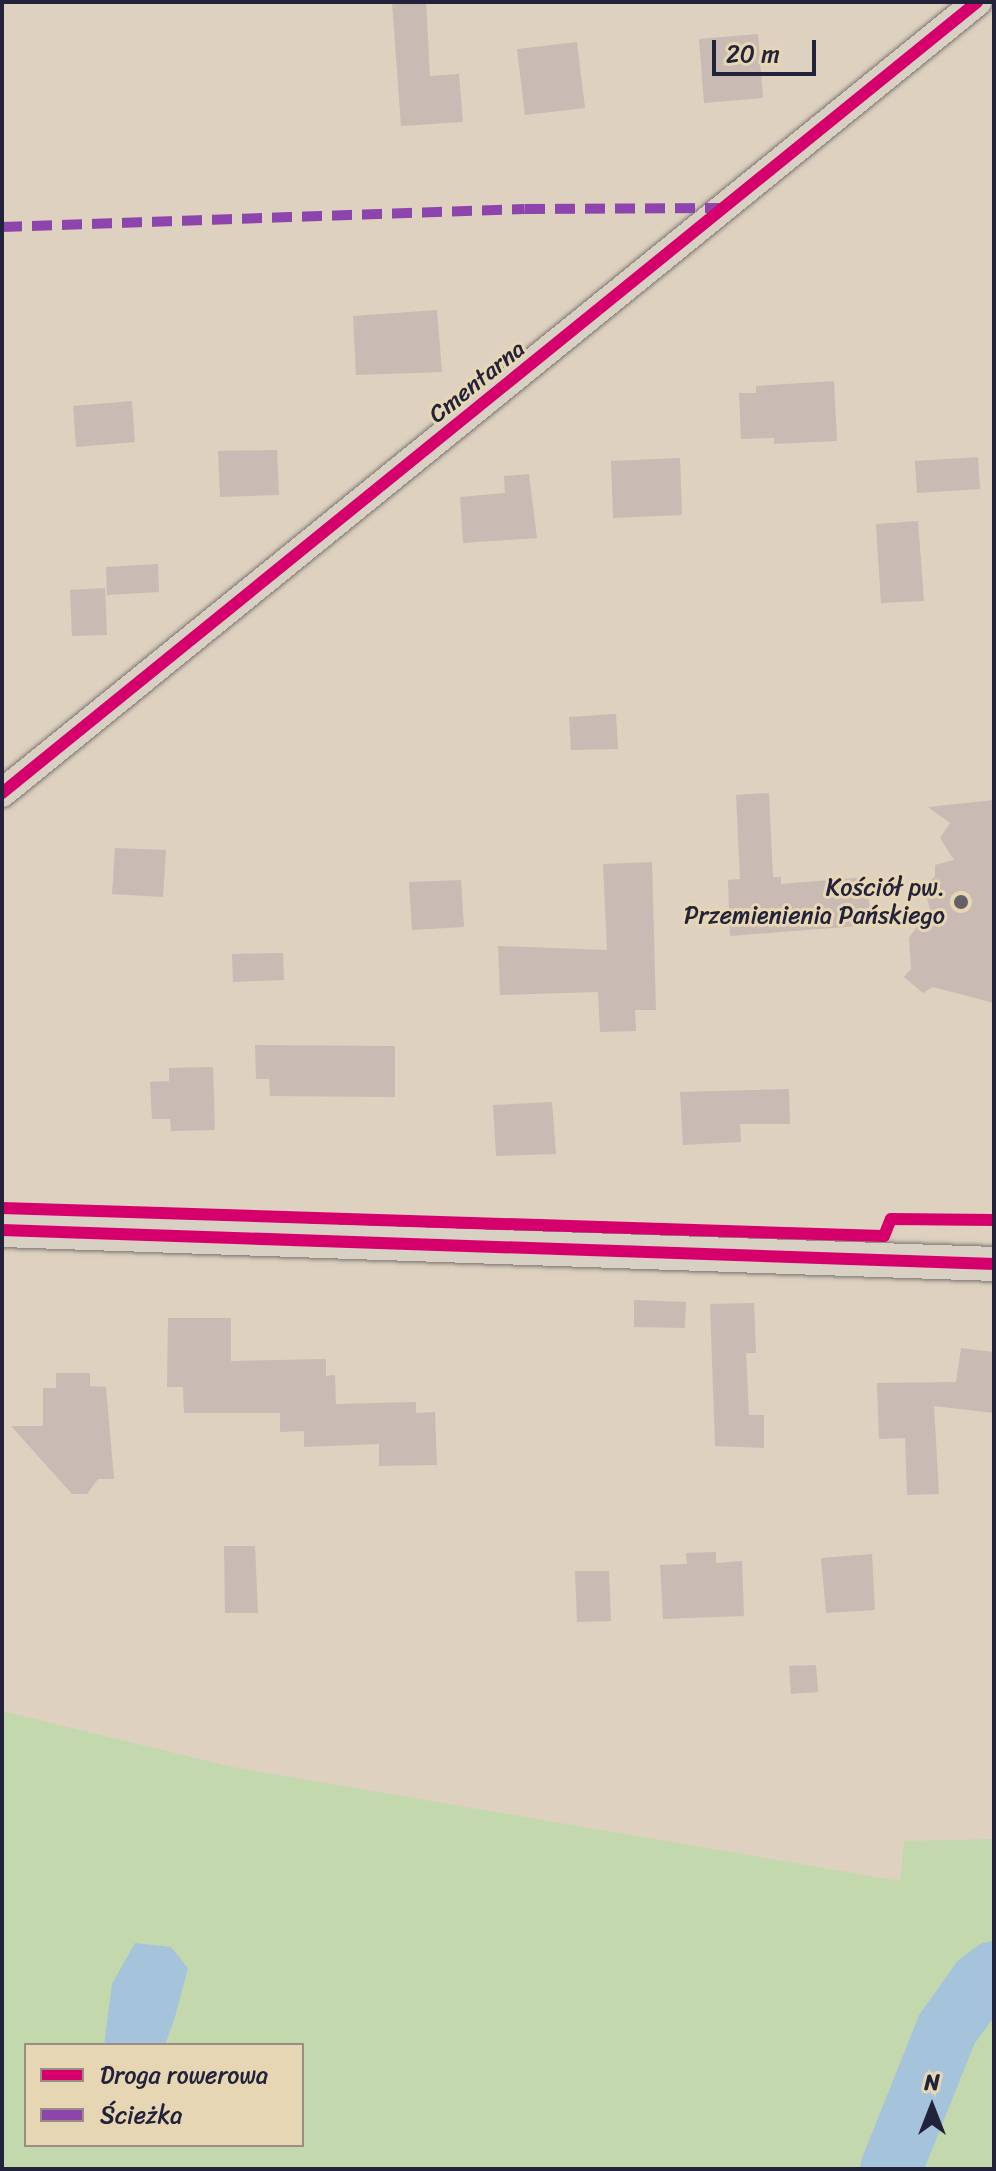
<!DOCTYPE html>
<html>
<head>
<meta charset="utf-8">
<style>
	body { margin:0 }
	#map { position:relative; width:996px; height:2171px; overflow:hidden; background:#ded1bf; font-family:Sriracha,sans-serif }
	div>[style] { position:absolute }
	[style*='--x'] { left:calc(var(--x)*1px); top:calc(var(--y)*1px); width:calc(var(--w)*1px); rotate:calc(var(--a)*1deg) }
	.green>* { inset:0; background:#c3d8ac }
	.water>* { inset:0; background:#a5c4dc }
	.river>* { height:62px; margin:-31px; padding:0 31px; transform-origin:31px; border-radius:31px; background:#a5c4dc }
	.building>* { inset:0; background:#c9bab3 }
	.roads { filter:drop-shadow(0 0 2px #7b7572) drop-shadow(0 0 2px #7b7572) }
	.minor>* { height:28px; margin:-14px; padding:0 14px; transform-origin:14px; border-radius:14px; background:#d7d0c3 }
	.tertiary>* { height:34px; margin:-17px; padding:0 17px; transform-origin:17px; border-radius:17px; background:#d7d0c3 }
	.quiet>* { height:10px; margin-top:-5px; transform-origin:0; background:repeating-linear-gradient(90deg,#8e44ad 0 20px,transparent 0 30px) }
	.cycleway>* { height:12px; margin:-6px; padding:0 6px; transform-origin:6px; border-radius:6px; background:#d6006c }
	.dots>* { width:22px; height:22px; translate:-50% -50%; box-sizing:border-box; border:4px solid #e7d6b3; border-radius:50% }
	span { translate:-50% -50%; white-space:nowrap; text-align:center; line-height:1.15; -webkit-text-stroke:6px #e7d6b3; paint-order:stroke }
	.street-label { font-size:24px; color:#22223b }
	.poi-label { font-size:24px; color:#22223b }
	.right { translate:-100% -50%; text-align:right }
	.frame { position:absolute; inset:0; border:4px solid #22223b; pointer-events:none }
	.legend { position:absolute; left:24px; top:2043px; width:280px; height:104px; box-sizing:border-box; background:#e7d6b3; border:2px solid #988e83; margin:0; padding:10px 14px; list-style:none; font-size:24px; color:#22223b }
	.legend li { display:flex; align-items:center; gap:16px; height:40px }
	.legend b { width:40px; border:2px solid #988e83 }
	.north { position:absolute; left:892px; top:2067px; width:80px; height:80px; -webkit-text-stroke:6px #e7d6b3; paint-order:stroke; rotate:0deg; font-size:22px; font-weight:700; line-height:32px; text-align:center; color:#22223b }
	.north::after { content:''; display:block; margin:auto; width:28px; height:36px; background:#22223b; clip-path:polygon(50% 0,100% 100%,50% 72%,0 100%) }
	.scale { position:absolute; left:712px; top:40px; width:104px; height:36px; box-sizing:border-box; border:4px solid #22223b; border-top:0; padding-left:10px; font-size:24px; line-height:28px; white-space:nowrap; color:#22223b; -webkit-text-stroke:6px #e7d6b3; paint-order:stroke }
</style>
</head>
<body>
<div id="map">
	<div class="green">
		<div style="clip-path:polygon(evenodd,2px 1711px,232px 1767px,900px 1881px,904px 1841px,994px 1839px,994px 2169px,2px 2169px,2px 1711px,26px 2045px,302px 2045px,302px 2145px,26px 2145px,26px 2045px)"></div>
	</div>
	<div class="water">
		<div style="clip-path:polygon(135px 1943px,171px 1947px,188px 1968px,175px 2017px,165px 2045px,104px 2045px,112px 1984px)"></div>
	</div>
	<div class="river">
		<div style="--x:891;--y:2169;--w:151;--a:-68.2"></div>
		<div style="--x:947;--y:2029;--w:57;--a:-54.3"></div>
		<div style="--x:980;--y:1983;--w:18;--a:-38"></div>
	</div>
	<div class="building">
		<div style="clip-path:polygon(392px 2px,426px 2px,430px 76px,459px 74px,463px 122px,401px 126px)"></div>
		<div style="clip-path:polygon(758px 34px,763px 98px,704px 103px,699px 39px)"></div>
		<div style="clip-path:polygon(577px 42px,585px 108px,525px 115px,517px 49px)"></div>
		<div style="clip-path:polygon(437px 310px,442px 372px,356px 375px,353px 316px)"></div>
		<div style="clip-path:polygon(834px 381px,837px 441px,774px 444px,774px 438px,741px 439px,739px 393px,756px 393px,756px 386px)"></div>
		<div style="clip-path:polygon(132px 401px,135px 442px,76px 447px,73px 406px)"></div>
		<div style="clip-path:polygon(277px 450px,279px 495px,220px 497px,218px 451px)"></div>
		<div style="clip-path:polygon(978px 457px,980px 489px,917px 493px,915px 461px)"></div>
		<div style="clip-path:polygon(680px 458px,682px 515px,613px 518px,611px 461px)"></div>
		<div style="clip-path:polygon(529px 474px,537px 538px,463px 543px,460px 497px,505px 493px,504px 476px)"></div>
		<div style="clip-path:polygon(918px 521px,924px 601px,881px 603px,876px 524px)"></div>
		<div style="clip-path:polygon(158px 564px,159px 592px,107px 595px,106px 567px)"></div>
		<div style="clip-path:polygon(105px 588px,107px 635px,72px 636px,70px 590px)"></div>
		<div style="clip-path:polygon(616px 714px,618px 749px,571px 750px,569px 717px)"></div>
		<div style="clip-path:polygon(769px 793px,773px 877px,781px 877px,781px 884px,867px 877px,871px 925px,730px 936px,728px 880px,740px 879px,736px 795px)"></div>
		<div style="clip-path:polygon(994px 800px,994px 1003px,933px 987px,923px 993px,904px 977px,911px 969px,909px 938px,930px 909px,924px 888px,935px 876px,935px 865px,954px 860px,940px 838px,950px 823px,928px 807px)"></div>
		<div style="clip-path:polygon(115px 848px,166px 850px,163px 897px,112px 894px)"></div>
		<div style="clip-path:polygon(652px 862px,656px 1010px,635px 1010px,636px 1031px,600px 1032px,598px 992px,500px 995px,498px 946px,607px 950px,603px 864px)"></div>
		<div style="clip-path:polygon(461px 880px,464px 927px,412px 930px,409px 882px)"></div>
		<div style="clip-path:polygon(283px 953px,284px 980px,233px 982px,232px 954px)"></div>
		<div style="clip-path:polygon(255px 1045px,395px 1046px,395px 1097px,270px 1096px,269px 1079px,256px 1079px)"></div>
		<div style="clip-path:polygon(213px 1067px,215px 1130px,171px 1131px,170px 1119px,152px 1119px,150px 1082px,169px 1081px,169px 1068px)"></div>
		<div style="clip-path:polygon(789px 1089px,790px 1124px,740px 1124px,741px 1142px,683px 1145px,680px 1092px)"></div>
		<div style="clip-path:polygon(552px 1102px,556px 1154px,496px 1156px,493px 1105px)"></div>
		<div style="clip-path:polygon(634px 1300px,686px 1302px,685px 1328px,634px 1327px)"></div>
		<div style="clip-path:polygon(754px 1303px,756px 1353px,746px 1353px,749px 1415px,764px 1415px,764px 1448px,715px 1446px,710px 1304px)"></div>
		<div style="clip-path:polygon(168px 1318px,231px 1318px,231px 1361px,326px 1359px,326px 1376px,335px 1375px,336px 1404px,416px 1402px,416px 1413px,435px 1412px,437px 1465px,379px 1466px,379px 1444px,304px 1447px,304px 1431px,280px 1432px,280px 1413px,184px 1413px,183px 1387px,167px 1387px)"></div>
		<div style="clip-path:polygon(961px 1348px,994px 1352px,994px 1413px,934px 1406px,939px 1494px,907px 1495px,905px 1438px,879px 1439px,877px 1383px,956px 1382px)"></div>
		<div style="clip-path:polygon(56px 1373px,90px 1373px,90px 1386px,106px 1387px,114px 1479px,98px 1479px,87px 1494px,72px 1494px,11px 1426px,43px 1426px,43px 1388px,56px 1388px)"></div>
		<div style="clip-path:polygon(224px 1546px,255px 1546px,258px 1613px,225px 1613px)"></div>
		<div style="clip-path:polygon(716px 1552px,716px 1563px,742px 1561px,744px 1616px,663px 1619px,660px 1565px,687px 1564px,686px 1553px)"></div>
		<div style="clip-path:polygon(872px 1554px,875px 1610px,826px 1613px,821px 1558px)"></div>
		<div style="clip-path:polygon(575px 1571px,609px 1571px,611px 1621px,577px 1622px)"></div>
		<div style="clip-path:polygon(816px 1665px,818px 1692px,791px 1694px,789px 1666px)"></div>
	</div>
	<div class="roads">
		<div class="minor">
			<div style="--x:2;--y:793;--w:1256;--a:-39.05"></div>
		</div>
		<div class="tertiary">
			<div style="--x:2;--y:1230;--w:993;--a:1.96"></div>
		</div>
	</div>
	<div class="quiet">
		<div style="--x:2;--y:227;--w:523;--a:-1.97"></div>
		<div style="--x:525;--y:209;--w:198;--a:-0.3"></div>
	</div>
	<div class="cycleway">
		<div style="--x:2;--y:793;--w:1256;--a:-39.05"></div>
		<div style="--x:2;--y:1208;--w:882;--a:1.82"></div>
		<div style="--x:884;--y:1236;--w:18;--a:-68"></div>
		<div style="--x:891;--y:1219;--w:103;--a:0.6"></div>
		<div style="--x:2;--y:1230;--w:993;--a:1.96"></div>
	</div>
	<div class="dots">
		<div style="left:961px;top:902px;background:#645f69"></div>
	</div>
	<div class="street-label">
		<span style="left:477px;top:382px;rotate:-39deg">Cmentarna</span>
	</div>
	<div class="poi-label">
		<span class="right" style="left:945px;top:902px">Kościół pw.<br>Przemienienia Pańskiego</span>
	</div>
	<div class="frame"></div>
	<ul class="legend">
	<li><b style="height:10px;background:#d6006c"></b>Droga rowerowa</li>
	<li><b style="height:10px;background:#8e44ad"></b>Ścieżka</li>
	</ul>
	<div class="north">N</div>
	<div class="scale">20 m</div>
</div>
</body>
</html>
